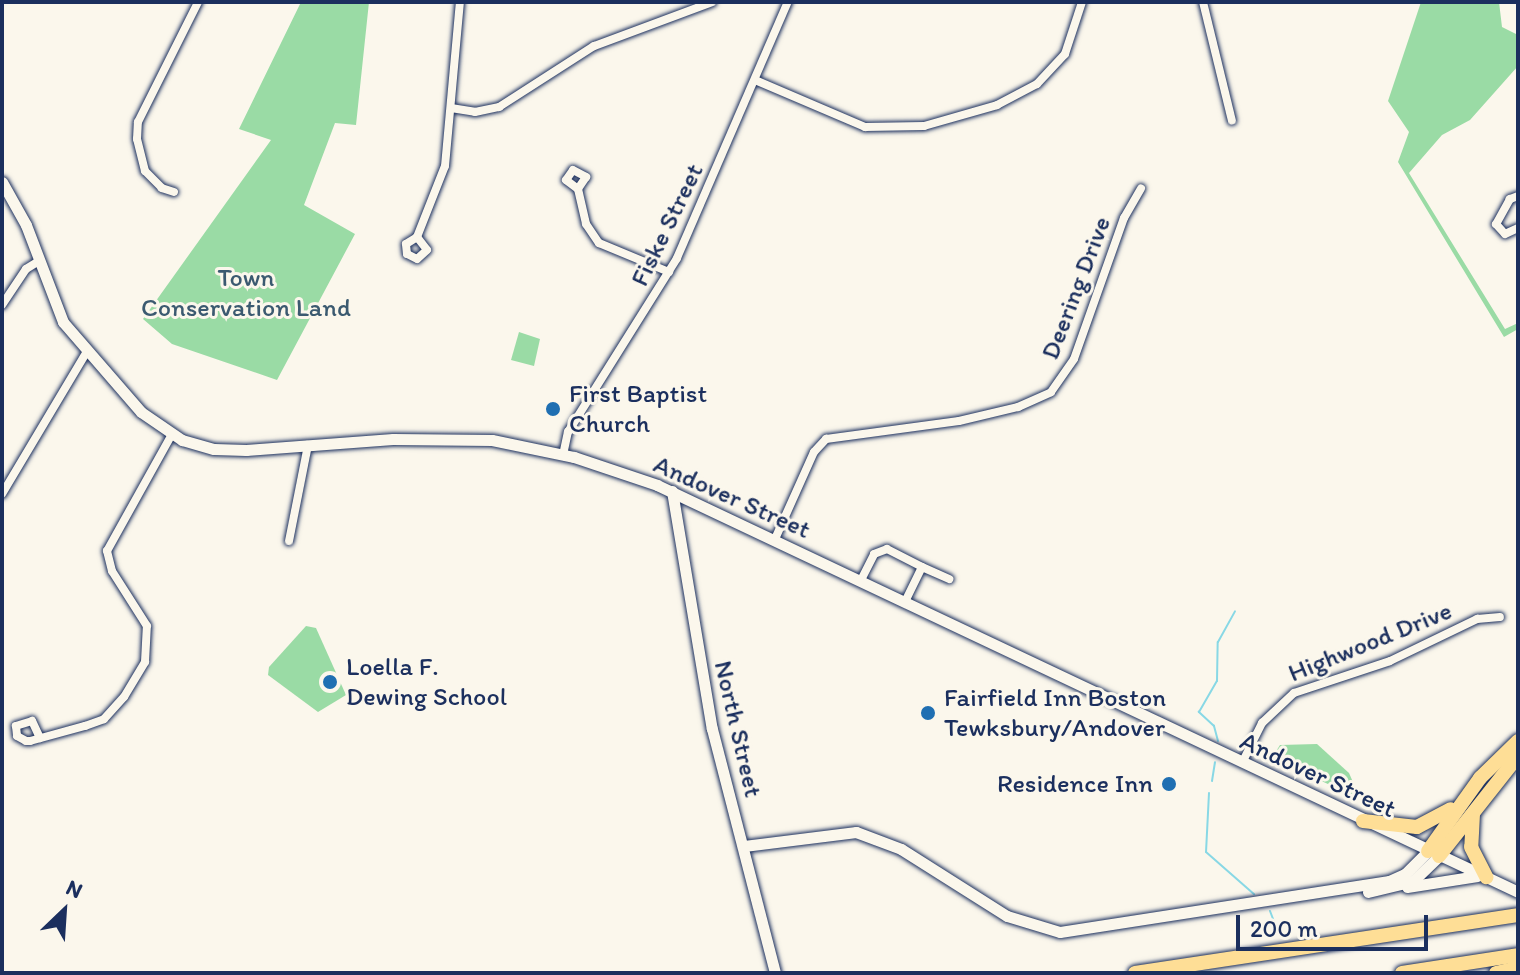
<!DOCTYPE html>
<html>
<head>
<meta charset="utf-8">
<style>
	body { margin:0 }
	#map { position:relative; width:1520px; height:975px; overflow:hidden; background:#fbf7ec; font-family:Itim,sans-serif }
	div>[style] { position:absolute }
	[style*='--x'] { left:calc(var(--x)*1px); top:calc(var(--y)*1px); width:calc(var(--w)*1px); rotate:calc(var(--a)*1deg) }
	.green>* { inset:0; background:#9adba5 }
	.stream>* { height:2px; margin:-1px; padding:0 1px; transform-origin:1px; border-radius:1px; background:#88d8e5 }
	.roads { filter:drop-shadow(0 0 2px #1b2f5e) drop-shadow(0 0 2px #1b2f5e) }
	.minor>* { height:8px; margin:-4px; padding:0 4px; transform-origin:4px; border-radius:4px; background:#fbf7ec }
	.secondary>* { height:11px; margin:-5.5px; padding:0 5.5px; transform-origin:5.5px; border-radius:5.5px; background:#fbf7ec }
	.motorway>* { height:14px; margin:-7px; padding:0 7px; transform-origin:7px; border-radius:7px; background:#fede96 }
	.dots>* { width:22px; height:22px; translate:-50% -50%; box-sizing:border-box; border:4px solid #fbf7ec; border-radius:50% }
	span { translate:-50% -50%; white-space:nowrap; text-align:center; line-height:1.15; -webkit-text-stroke:6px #fbf7ec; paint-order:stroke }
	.street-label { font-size:26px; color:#1b2f5e }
	.park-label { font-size:26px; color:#3b5a70 }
	.poi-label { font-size:26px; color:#1b2f5e }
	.left { translate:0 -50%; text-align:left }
	.right { translate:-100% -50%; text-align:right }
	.frame { position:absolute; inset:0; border:4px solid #1b2f5e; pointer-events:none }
	.north { position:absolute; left:24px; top:871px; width:80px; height:80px; -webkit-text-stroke:6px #fbf7ec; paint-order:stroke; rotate:25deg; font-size:22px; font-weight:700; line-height:32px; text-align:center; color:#1b2f5e }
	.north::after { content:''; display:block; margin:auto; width:28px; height:36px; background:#1b2f5e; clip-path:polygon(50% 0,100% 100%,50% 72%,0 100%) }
	.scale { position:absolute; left:1236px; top:915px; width:192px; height:36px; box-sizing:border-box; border:4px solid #1b2f5e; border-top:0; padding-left:10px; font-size:24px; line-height:28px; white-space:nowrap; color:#1b2f5e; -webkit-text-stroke:6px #fbf7ec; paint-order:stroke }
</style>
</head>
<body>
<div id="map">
	<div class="green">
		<div style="clip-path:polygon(301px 2px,369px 2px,356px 125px,335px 123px,304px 205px,355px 234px,277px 380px,172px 344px,143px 319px,271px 140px,239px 129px)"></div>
		<div style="clip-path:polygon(1421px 2px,1499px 2px,1502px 27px,1518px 35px,1518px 66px,1470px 120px,1442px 135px,1409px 173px,1505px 329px,1518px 323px,1518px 329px,1504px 337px,1398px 162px,1409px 132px,1388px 101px)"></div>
		<div style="clip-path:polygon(519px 332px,540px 339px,534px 366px,511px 360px)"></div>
		<div style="clip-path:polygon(306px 626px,316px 628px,346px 695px,318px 712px,268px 675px,269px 667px)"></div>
		<div style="clip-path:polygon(1317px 744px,1349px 773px,1356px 789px,1352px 795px,1293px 768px,1275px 753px,1280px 745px)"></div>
	</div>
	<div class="stream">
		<div style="--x:1218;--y:741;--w:16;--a:-105"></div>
		<div style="--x:1214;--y:726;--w:21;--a:-137"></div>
		<div style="--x:1199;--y:712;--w:36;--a:-60"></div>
		<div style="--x:1217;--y:681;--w:39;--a:-89"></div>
		<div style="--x:1218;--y:642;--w:35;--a:-61"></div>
		<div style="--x:1212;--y:781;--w:19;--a:-81"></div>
		<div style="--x:1209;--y:793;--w:59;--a:92.9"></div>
		<div style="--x:1206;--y:852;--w:64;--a:41.2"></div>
		<div style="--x:1270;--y:911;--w:19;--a:69"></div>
	</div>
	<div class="roads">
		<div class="minor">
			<div style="--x:1203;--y:2;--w:122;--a:76.3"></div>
			<div style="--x:755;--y:80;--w:120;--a:23.1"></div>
			<div style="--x:865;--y:127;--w:59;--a:-1"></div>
			<div style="--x:924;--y:126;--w:76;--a:-16"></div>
			<div style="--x:997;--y:105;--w:45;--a:-27.7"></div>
			<div style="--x:1037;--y:84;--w:41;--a:-47"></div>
			<div style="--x:1065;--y:54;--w:55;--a:-71.9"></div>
			<div style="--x:451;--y:108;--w:24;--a:9"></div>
			<div style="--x:475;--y:112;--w:25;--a:-12"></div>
			<div style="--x:499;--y:107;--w:113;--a:-32.7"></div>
			<div style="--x:594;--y:46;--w:126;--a:-20.4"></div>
			<div style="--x:578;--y:189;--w:15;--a:-143"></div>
			<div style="--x:566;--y:180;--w:12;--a:-55"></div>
			<div style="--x:573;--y:170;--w:15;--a:28"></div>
			<div style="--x:586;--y:177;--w:14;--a:124"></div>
			<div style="--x:578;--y:189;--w:36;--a:77"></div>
			<div style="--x:586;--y:224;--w:23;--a:56"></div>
			<div style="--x:599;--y:243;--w:76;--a:22.5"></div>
			<div style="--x:174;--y:192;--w:13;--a:-162"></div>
			<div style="--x:162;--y:188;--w:24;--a:-135"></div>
			<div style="--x:145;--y:171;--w:33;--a:-104"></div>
			<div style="--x:137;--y:139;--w:17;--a:-87"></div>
			<div style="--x:138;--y:122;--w:134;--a:-63.4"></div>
			<div style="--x:1518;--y:196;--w:9;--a:159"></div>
			<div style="--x:1510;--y:199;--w:29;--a:119"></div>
			<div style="--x:1496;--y:224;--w:13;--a:48"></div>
			<div style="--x:1505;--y:234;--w:14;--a:-25"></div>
			<div style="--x:417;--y:237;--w:16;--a:52"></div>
			<div style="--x:427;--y:250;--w:13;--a:138"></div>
			<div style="--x:417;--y:259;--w:11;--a:-153"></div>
			<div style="--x:407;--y:254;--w:10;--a:-96"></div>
			<div style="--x:406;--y:244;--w:13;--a:-32"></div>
			<div style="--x:417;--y:237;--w:76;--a:-68.5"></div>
			<div style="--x:445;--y:166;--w:165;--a:-84.8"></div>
			<div style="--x:2;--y:305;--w:43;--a:-56.3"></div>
			<div style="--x:26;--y:269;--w:15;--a:-32"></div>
			<div style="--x:563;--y:455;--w:24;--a:-78"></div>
			<div style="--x:568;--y:432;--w:205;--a:-57.9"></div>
			<div style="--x:677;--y:258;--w:279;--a:-66.6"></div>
			<div style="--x:2;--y:494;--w:164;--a:-59.2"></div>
			<div style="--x:775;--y:539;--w:95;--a:-65.9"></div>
			<div style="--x:814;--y:452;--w:18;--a:-47"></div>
			<div style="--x:826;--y:439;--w:134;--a:-7.7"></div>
			<div style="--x:959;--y:421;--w:61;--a:-13.3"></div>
			<div style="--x:1018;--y:407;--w:36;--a:-24"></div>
			<div style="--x:1051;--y:392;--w:40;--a:-55.1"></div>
			<div style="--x:1074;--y:359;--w:150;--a:-70.5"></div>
			<div style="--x:1124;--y:218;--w:34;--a:-60"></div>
			<div style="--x:289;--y:541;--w:98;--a:-78.8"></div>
			<div style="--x:922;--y:567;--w:30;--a:24"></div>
			<div style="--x:860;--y:582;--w:31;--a:-63"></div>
			<div style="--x:874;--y:554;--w:14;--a:-21"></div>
			<div style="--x:887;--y:549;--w:39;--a:27"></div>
			<div style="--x:922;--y:567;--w:39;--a:116"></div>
			<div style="--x:40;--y:738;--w:19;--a:-115"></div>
			<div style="--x:32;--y:721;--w:17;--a:163"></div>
			<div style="--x:16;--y:726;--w:10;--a:84"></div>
			<div style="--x:17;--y:736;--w:10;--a:29"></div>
			<div style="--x:26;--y:741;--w:4;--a:0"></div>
			<div style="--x:30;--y:741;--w:57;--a:-15.3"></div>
			<div style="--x:85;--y:726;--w:20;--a:-20"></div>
			<div style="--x:104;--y:719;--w:30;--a:-48"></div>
			<div style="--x:124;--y:697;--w:41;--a:-59"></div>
			<div style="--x:145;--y:662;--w:36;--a:-87"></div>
			<div style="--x:147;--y:626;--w:65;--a:-122.5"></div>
			<div style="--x:112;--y:571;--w:21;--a:-104"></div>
			<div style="--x:107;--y:551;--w:134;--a:-60.9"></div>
			<div style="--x:1242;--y:763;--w:45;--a:-63.4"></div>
			<div style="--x:1262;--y:723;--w:44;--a:-43.2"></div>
			<div style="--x:1294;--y:693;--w:101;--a:-18.4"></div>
			<div style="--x:1390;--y:661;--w:97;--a:-25.8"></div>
			<div style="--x:1477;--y:619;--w:23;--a:-5"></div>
		</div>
		<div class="secondary">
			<div style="--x:2;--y:182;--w:49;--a:60.8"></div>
			<div style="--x:26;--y:225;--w:104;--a:69.1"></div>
			<div style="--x:63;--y:322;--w:119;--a:49.1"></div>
			<div style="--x:141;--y:412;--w:50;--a:34.3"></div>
			<div style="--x:182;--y:440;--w:33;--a:16"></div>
			<div style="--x:214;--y:449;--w:32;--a:2"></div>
			<div style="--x:246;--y:450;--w:147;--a:-4.3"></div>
			<div style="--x:393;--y:439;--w:99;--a:0.6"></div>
			<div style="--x:492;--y:440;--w:84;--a:11.7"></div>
			<div style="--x:574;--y:457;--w:88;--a:18.6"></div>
			<div style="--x:657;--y:485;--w:952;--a:25.3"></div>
			<div style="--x:672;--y:491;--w:241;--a:80.5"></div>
			<div style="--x:712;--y:729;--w:252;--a:75.5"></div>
			<div style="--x:744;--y:846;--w:113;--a:-7.1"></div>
			<div style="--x:856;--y:832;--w:48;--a:20.7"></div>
			<div style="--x:901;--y:849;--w:125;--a:32.3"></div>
			<div style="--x:1007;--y:916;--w:55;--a:16.8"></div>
			<div style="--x:1060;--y:932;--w:333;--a:-8.8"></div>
			<div style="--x:1389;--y:881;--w:17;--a:-24"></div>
			<div style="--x:1405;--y:874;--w:33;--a:-45"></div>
			<div style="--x:1407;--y:887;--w:71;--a:-8.9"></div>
			<div style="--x:1368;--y:892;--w:46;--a:-13.7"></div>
			<div style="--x:1413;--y:881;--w:36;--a:-44"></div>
		</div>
		<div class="motorway">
			<div style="--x:1473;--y:814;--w:33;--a:93"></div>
			<div style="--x:1471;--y:847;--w:34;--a:63"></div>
			<div style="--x:1363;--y:821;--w:54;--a:6.3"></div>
			<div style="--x:1417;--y:827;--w:38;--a:-28"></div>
			<div style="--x:1428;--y:851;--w:90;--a:-54.5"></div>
			<div style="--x:1480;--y:778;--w:53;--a:-44.2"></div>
			<div style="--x:1439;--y:856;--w:127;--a:-51.7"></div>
			<div style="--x:1135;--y:973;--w:387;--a:-8.6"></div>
			<div style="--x:1402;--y:973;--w:117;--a:-8.8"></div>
			<div style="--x:1496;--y:973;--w:23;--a:-13"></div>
		</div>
	</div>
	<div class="dots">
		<div style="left:553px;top:409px;background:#1f6fb2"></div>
		<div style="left:330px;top:682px;background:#1f6fb2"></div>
		<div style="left:928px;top:713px;background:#1f6fb2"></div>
		<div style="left:1169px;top:784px;background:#1f6fb2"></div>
	</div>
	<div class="street-label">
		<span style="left:667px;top:225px;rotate:-64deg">Fiske Street</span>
		<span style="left:1076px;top:288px;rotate:-69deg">Deering Drive</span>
		<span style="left:732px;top:497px;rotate:24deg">Andover Street</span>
		<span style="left:1370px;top:642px;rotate:-22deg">Highwood Drive</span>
		<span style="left:738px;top:729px;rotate:77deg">North Street</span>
		<span style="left:1318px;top:775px;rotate:25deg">Andover Street</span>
	</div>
	<div class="park-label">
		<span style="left:246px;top:293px">Town<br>Conservation Land</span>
	</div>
	<div class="poi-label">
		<span class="left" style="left:569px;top:409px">First Baptist<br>Church</span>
		<span class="left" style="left:346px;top:682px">Loella F.<br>Dewing School</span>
		<span class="left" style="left:944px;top:713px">Fairfield Inn Boston<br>Tewksbury/Andover</span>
		<span class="right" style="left:1153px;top:784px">Residence Inn</span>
	</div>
	<div class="frame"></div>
	<div class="north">N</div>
	<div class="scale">200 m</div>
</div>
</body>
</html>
